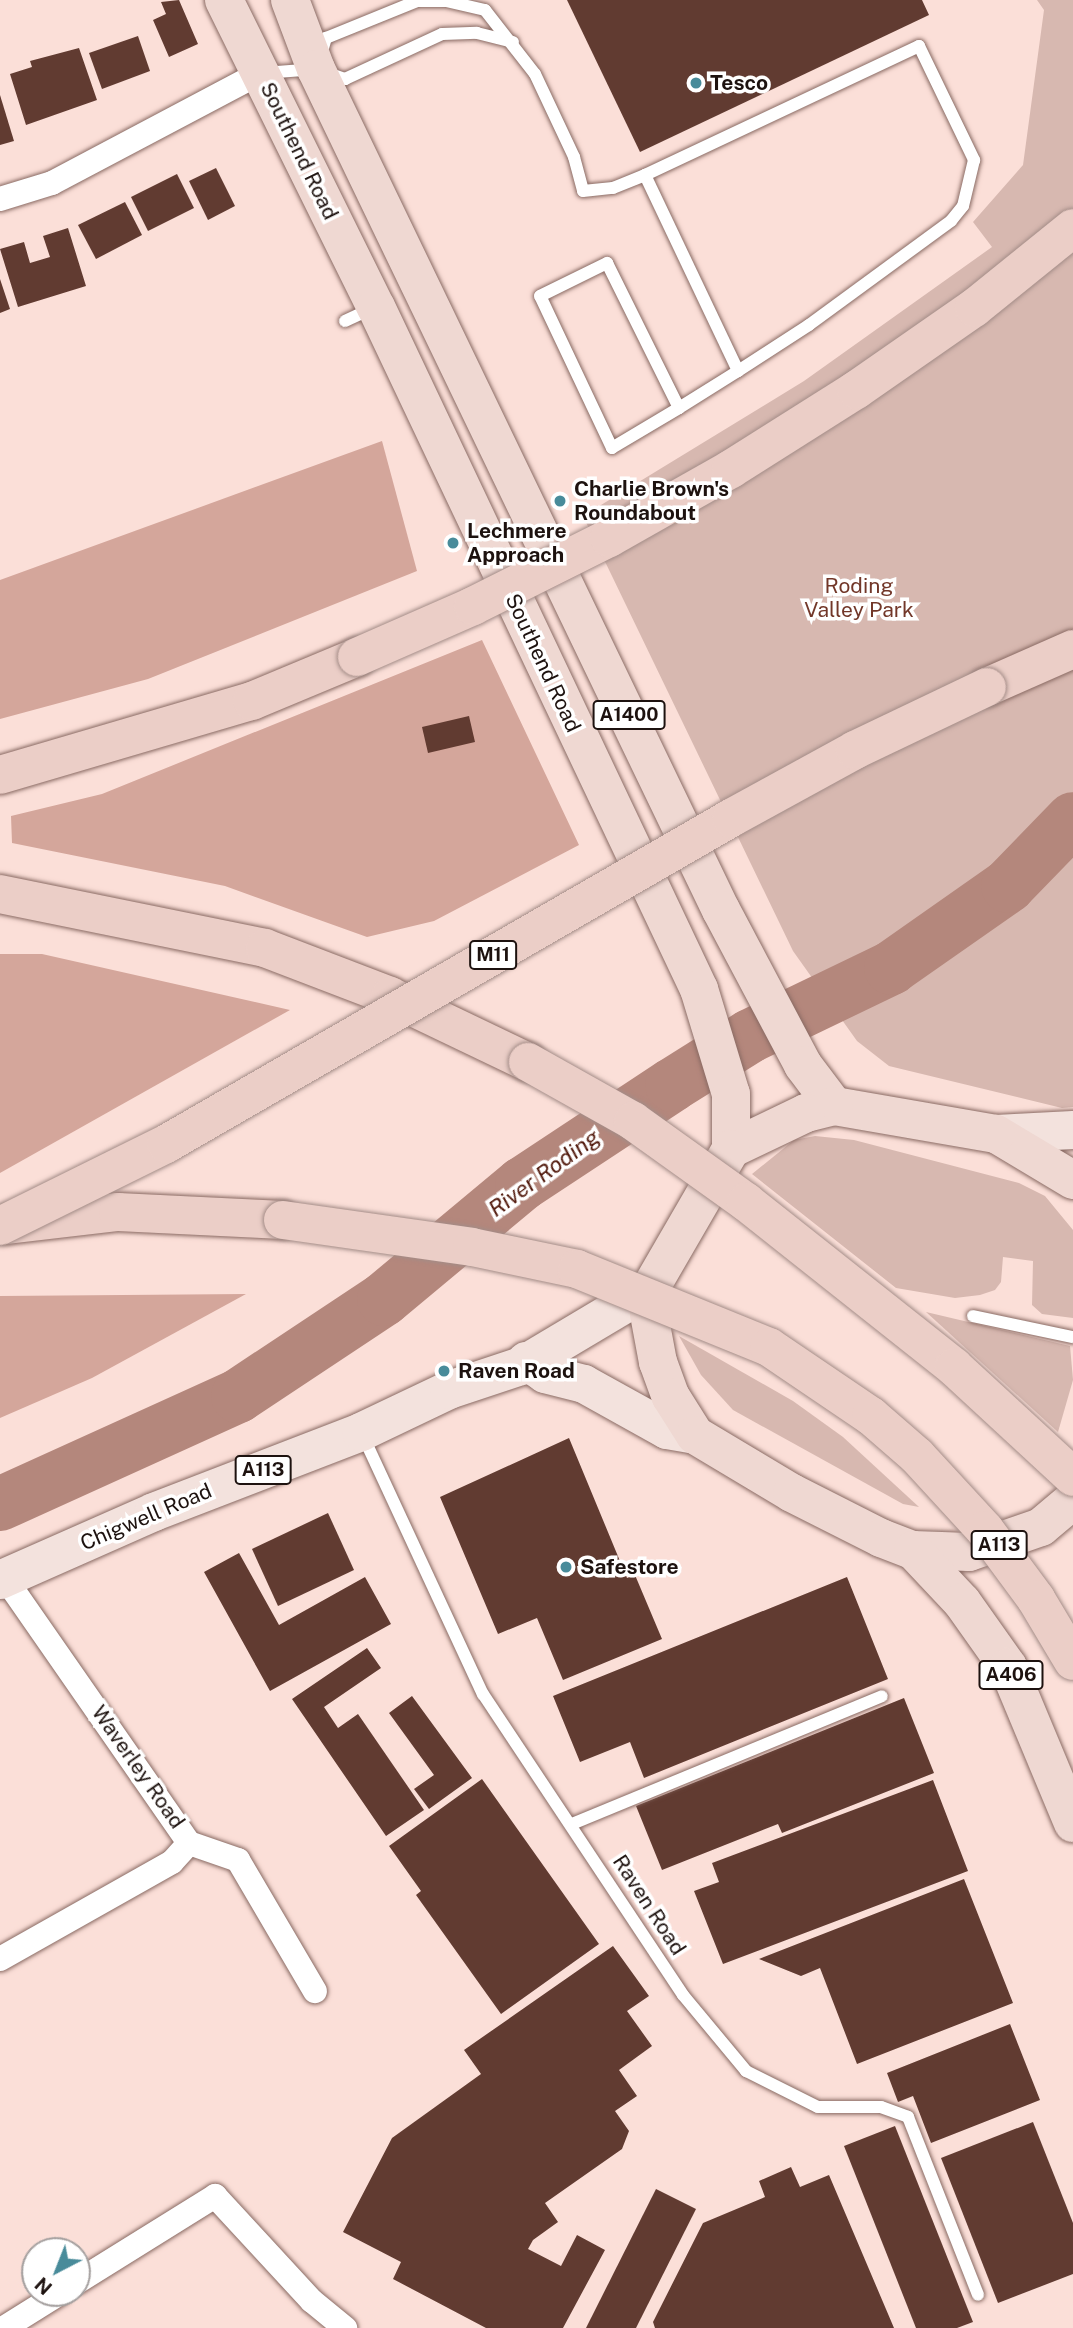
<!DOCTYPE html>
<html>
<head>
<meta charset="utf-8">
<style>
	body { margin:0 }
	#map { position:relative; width:1073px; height:2328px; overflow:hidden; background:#fbdfd8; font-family:"Public Sans",sans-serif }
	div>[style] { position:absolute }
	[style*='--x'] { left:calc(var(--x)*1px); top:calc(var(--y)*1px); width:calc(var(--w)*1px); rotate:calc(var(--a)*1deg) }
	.green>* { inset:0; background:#d7b8b0 }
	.forest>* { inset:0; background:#d4a69b }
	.river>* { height:54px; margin:-27px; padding:0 27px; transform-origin:27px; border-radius:27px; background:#b4877c }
	.building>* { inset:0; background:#613b31 }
	.roads { filter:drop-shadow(0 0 2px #896a63) drop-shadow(0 0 2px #896a63) }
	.service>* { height:12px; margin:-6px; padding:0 6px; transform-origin:6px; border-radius:6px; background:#fff }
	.minor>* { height:24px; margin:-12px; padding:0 12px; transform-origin:12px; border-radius:12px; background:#fff }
	.primary>* { height:38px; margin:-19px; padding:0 19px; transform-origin:19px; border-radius:19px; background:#f3e2dd }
	.trunk>* { height:38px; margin:-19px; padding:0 19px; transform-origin:19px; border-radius:19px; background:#efd8d2 }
	.motorway>* { height:38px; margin:-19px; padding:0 19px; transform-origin:19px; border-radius:19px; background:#ebcec7 }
	.bridges { filter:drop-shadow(0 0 2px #a38c87) drop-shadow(0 0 2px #a38c87) }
	.motorway-bridge>* { height:38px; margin:-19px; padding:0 19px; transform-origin:19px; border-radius:19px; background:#ebcec7 }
	.dots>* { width:19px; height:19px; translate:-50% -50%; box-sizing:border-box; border:4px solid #fff; border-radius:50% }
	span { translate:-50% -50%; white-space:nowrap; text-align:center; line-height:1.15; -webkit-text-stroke:7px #fff; paint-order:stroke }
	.shield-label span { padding:2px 5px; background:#fff; border:2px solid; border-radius:5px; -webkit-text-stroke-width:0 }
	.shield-label { font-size:19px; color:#1d120f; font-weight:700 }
	.poi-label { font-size:21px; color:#1d120f; font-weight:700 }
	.left { translate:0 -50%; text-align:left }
	.street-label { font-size:21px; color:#1d120f }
	.park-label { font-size:21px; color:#723729 }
	.water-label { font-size:23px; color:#521a0d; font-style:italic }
	.north { position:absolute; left:21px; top:2237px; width:70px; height:70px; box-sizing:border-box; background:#fff; border:2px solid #a5a09f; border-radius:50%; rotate:222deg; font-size:19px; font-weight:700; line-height:28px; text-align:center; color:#1d120f }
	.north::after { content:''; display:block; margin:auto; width:24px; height:32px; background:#488b9a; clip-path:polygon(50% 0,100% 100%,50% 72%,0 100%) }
</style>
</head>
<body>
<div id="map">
	<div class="green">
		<div style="clip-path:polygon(1037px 0,1073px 0,1073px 1107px,1062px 1108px,889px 1066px,857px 1041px,793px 951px,583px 516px,804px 381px,992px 247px,973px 222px,1023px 165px,1044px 10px)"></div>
		<div style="clip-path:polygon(815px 1136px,854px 1140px,1019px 1183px,1045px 1196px,1073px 1230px,1073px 1318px,1042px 1314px,1032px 1305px,1033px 1261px,1003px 1257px,1001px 1282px,995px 1290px,980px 1295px,955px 1298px,896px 1288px,752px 1174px,794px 1140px)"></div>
		<div style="clip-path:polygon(926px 1312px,1070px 1346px,1073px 1380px,1058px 1432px)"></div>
		<div style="clip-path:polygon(679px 1336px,793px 1401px,843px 1437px,919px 1507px,903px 1504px,733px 1410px,701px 1375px)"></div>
	</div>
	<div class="forest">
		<div style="clip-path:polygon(382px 441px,417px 571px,148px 679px,0 719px,0 580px)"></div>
		<div style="clip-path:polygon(482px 640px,579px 845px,434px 921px,367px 937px,225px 886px,12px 843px,11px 816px,102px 794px)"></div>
		<div style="clip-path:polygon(0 954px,42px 954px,290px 1010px,0 1173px)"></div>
		<div style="clip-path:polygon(246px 1294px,92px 1378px,0 1418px,0 1296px)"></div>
	</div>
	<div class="river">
		<div style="--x:0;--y:1504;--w:261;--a:-24.4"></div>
		<div style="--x:238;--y:1396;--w:175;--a:-33.6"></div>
		<div style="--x:384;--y:1299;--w:180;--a:-39.8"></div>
		<div style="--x:522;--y:1184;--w:180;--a:-33.4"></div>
		<div style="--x:672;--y:1085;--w:92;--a:-32.1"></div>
		<div style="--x:750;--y:1036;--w:157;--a:-25.7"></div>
		<div style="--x:891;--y:968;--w:143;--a:-35"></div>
		<div style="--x:1008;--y:886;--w:93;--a:-45.9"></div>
	</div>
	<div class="building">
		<div style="clip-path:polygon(179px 0,198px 44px,169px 57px,153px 20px,166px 14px,161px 2px)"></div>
		<div style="clip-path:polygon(567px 0,922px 0,929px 15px,640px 152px)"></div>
		<div style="clip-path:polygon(138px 36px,150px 71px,102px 89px,89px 53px)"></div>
		<div style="clip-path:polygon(79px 48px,97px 100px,26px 125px,10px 74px,32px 67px,30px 61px)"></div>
		<div style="clip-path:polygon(0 95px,14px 141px,0 145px)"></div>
		<div style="clip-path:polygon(216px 168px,235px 206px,208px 220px,189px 181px)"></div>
		<div style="clip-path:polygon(177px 174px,194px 208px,148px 231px,131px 197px)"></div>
		<div style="clip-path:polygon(125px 202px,142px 235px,96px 259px,78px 225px)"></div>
		<div style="clip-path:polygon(68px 228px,86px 286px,18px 307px,0 249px,24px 242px,30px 263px,50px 257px,43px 236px)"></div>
		<div style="clip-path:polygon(0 279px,10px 309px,0 313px)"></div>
		<div style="clip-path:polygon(469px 716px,475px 742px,428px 753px,422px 727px)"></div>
		<div style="clip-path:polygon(569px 1438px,627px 1578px,635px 1575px,662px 1639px,563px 1680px,537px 1618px,498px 1634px,440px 1497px)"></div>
		<div style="clip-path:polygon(328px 1513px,354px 1570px,278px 1606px,252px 1549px)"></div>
		<div style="clip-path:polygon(239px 1553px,279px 1625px,365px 1577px,391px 1624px,270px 1691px,204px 1572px)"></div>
		<div style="clip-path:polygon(847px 1577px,888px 1679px,644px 1778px,630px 1742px,580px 1762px,553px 1696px)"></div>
		<div style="clip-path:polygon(367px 1648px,381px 1668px,324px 1707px,338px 1728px,358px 1714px,424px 1810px,386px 1836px,292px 1699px)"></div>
		<div style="clip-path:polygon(412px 1696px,472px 1778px,429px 1809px,414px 1789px,434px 1775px,389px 1713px)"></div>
		<div style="clip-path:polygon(904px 1698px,934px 1773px,782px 1833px,778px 1824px,662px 1870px,636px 1806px)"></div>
		<div style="clip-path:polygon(482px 1779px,599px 1944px,501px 2014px,416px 1895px,421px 1891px,389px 1846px)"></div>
		<div style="clip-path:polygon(933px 1780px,968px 1871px,723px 1964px,694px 1891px,719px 1882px,712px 1863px)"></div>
		<div style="clip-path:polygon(964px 1879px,1013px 2003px,857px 2064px,820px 1968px,801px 1976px,759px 1959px)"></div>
		<div style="clip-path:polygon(613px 1946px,649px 1996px,627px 2011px,652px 2046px,619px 2070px,637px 2096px,615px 2111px,629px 2131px,622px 2149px,545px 2203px,558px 2222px,533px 2240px,528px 2249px,561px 2266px,577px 2235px,605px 2250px,563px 2328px,486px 2328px,393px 2279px,401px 2262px,343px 2232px,392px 2138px,481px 2074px,464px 2050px)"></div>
		<div style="clip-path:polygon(1010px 2024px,1040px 2100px,931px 2143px,913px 2096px,898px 2102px,887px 2073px)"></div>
		<div style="clip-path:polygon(1033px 2122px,1073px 2223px,1073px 2274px,998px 2303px,941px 2158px)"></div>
		<div style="clip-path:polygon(895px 2126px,973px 2322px,957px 2328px,916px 2328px,844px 2146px)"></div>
		<div style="clip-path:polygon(791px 2167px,800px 2187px,829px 2175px,894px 2328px,655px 2328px,653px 2322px,703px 2223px,765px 2197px,759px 2181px)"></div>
		<div style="clip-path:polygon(656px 2189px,696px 2209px,636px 2328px,586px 2328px)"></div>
	</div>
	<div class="roads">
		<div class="service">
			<div style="--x:321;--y:55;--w:18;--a:-74"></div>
			<div style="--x:326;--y:38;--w:98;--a:-22.1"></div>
			<div style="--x:417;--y:1;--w:29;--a:0"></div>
			<div style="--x:446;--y:1;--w:40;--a:13"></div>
			<div style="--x:485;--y:10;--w:81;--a:52"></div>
			<div style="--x:535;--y:74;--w:92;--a:64.8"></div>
			<div style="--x:574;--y:157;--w:35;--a:75"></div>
			<div style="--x:583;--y:191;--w:30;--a:-6"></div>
			<div style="--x:613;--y:188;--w:35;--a:-22"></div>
			<div style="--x:645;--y:175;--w:217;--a:64.6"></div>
			<div style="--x:264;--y:73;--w:52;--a:-4.4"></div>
			<div style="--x:316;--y:69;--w:31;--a:19"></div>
			<div style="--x:345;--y:79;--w:107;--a:-24.9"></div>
			<div style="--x:442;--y:34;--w:35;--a:-2"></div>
			<div style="--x:477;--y:33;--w:37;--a:14"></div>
			<div style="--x:645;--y:175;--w:303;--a:-25.2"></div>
			<div style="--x:919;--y:46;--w:127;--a:64.2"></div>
			<div style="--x:974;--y:160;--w:47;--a:103.4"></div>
			<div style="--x:963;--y:206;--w:19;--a:129"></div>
			<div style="--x:951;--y:221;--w:176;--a:143.8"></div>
			<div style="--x:809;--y:325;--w:85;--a:147.1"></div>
			<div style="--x:738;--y:371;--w:70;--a:147.9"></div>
			<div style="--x:679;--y:408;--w:78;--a:149.2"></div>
			<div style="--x:612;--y:448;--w:168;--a:-115.3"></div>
			<div style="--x:540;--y:296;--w:75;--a:-26.2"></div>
			<div style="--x:607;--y:263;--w:162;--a:63.6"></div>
			<div style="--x:345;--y:321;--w:31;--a:-25"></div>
			<div style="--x:973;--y:1316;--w:102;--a:11.9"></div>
			<div style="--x:363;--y:1436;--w:285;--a:65.1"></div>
			<div style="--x:483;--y:1694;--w:361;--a:56.4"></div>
			<div style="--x:683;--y:1995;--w:99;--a:50.3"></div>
			<div style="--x:746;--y:2071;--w:80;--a:26.6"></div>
			<div style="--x:818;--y:2107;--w:63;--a:0"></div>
			<div style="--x:881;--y:2107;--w:29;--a:20"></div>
			<div style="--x:908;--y:2117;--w:191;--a:68.5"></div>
			<div style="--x:572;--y:1824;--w:335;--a:-22.4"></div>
		</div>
		<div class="minor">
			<div style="--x:0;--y:199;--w:54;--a:-17.1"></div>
			<div style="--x:52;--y:183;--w:235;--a:-27.9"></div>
			<div style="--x:189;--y:1843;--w:52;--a:19.1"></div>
			<div style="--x:238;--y:1860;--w:152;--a:59.6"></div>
			<div style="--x:0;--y:1959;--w:197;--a:-29.4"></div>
			<div style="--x:172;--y:1862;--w:25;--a:-48"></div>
			<div style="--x:189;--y:1843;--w:323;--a:-124.8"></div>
			<div style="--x:77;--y:2282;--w:163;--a:-31.9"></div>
			<div style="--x:215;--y:2196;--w:143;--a:47.3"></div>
			<div style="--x:312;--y:2301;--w:43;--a:39.3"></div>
			<div style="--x:4;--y:2328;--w:66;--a:-32"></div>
		</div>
		<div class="primary">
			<div style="--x:996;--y:1134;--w:77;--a:-3"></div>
			<div style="--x:526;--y:1361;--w:23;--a:34"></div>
			<div style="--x:545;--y:1374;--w:40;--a:14.4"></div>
			<div style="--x:584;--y:1384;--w:95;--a:29"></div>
			<div style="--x:667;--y:1430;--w:28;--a:10"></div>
			<div style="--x:0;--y:1580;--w:168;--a:-23.8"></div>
			<div style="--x:154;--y:1512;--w:222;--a:-21.1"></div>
			<div style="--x:361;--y:1432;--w:98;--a:-25.5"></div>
			<div style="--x:449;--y:1390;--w:76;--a:-18.4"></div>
			<div style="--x:521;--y:1366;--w:150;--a:-30.8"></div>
		</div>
		<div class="trunk">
			<div style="--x:224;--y:0;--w:343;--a:63.7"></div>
			<div style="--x:376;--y:307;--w:755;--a:64.66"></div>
			<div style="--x:699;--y:989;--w:110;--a:73.1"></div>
			<div style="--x:731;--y:1094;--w:55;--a:90"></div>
			<div style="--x:290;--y:0;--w:74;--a:69.4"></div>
			<div style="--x:316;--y:69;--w:933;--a:64.29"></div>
			<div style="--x:721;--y:910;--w:175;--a:62.1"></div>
			<div style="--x:803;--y:1065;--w:51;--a:52.9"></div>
			<div style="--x:1073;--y:1180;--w:90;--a:-149.1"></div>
			<div style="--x:996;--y:1134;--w:164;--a:-170.2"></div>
			<div style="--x:834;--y:1106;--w:29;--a:166"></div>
			<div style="--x:806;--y:1113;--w:83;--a:154.4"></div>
			<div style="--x:731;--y:1149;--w:162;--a:120.1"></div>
			<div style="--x:650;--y:1289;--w:25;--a:92"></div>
			<div style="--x:649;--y:1314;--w:49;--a:79.4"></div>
			<div style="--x:658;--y:1362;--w:37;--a:70"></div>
			<div style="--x:671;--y:1397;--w:45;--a:57.7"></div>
			<div style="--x:695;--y:1435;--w:113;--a:30.9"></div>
			<div style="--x:792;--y:1493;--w:100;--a:26.8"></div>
			<div style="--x:881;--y:1538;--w:34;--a:21"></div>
			<div style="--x:913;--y:1550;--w:56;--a:2"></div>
			<div style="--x:969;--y:1552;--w:76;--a:-19.1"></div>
			<div style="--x:1041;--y:1527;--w:42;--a:-40.2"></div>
			<div style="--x:913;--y:1550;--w:71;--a:46.7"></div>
			<div style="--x:962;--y:1602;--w:80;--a:54.7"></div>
			<div style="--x:1008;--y:1667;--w:169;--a:67.4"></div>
		</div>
		<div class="motorway">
			<div style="--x:987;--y:687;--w:94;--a:-23.8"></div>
			<div style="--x:0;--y:775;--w:263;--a:-16.4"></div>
			<div style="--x:252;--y:701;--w:114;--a:-22.7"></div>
			<div style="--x:0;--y:894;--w:270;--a:11.5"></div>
			<div style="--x:265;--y:948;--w:134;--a:21"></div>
			<div style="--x:390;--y:996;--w:153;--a:25.6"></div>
			<div style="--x:7;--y:1225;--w:112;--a:-6.7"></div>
			<div style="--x:118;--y:1212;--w:165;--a:2.8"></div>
		</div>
	</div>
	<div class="bridges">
		<div class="motorway-bridge">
			<div style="--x:357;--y:657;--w:127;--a:-23.7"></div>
			<div style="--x:473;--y:606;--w:152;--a:-26.6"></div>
			<div style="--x:609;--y:538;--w:140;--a:-29.5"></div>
			<div style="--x:731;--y:469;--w:148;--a:-32.3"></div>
			<div style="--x:856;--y:390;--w:144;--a:-34.8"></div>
			<div style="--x:974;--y:308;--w:127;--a:-38.9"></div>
			<div style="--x:528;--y:1062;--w:120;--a:29.3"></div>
			<div style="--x:633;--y:1121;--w:139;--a:35.6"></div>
			<div style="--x:746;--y:1202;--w:265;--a:38.4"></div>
			<div style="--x:954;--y:1367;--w:162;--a:42.7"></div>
			<div style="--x:283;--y:1220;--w:191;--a:8.1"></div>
			<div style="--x:472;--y:1247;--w:107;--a:11.8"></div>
			<div style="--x:577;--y:1269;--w:207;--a:22.1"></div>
			<div style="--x:769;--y:1347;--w:123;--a:34.1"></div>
			<div style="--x:871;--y:1416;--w:61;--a:41"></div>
			<div style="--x:917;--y:1456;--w:100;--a:47.4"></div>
			<div style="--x:985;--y:1530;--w:86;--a:53.5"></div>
			<div style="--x:1036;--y:1599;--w:72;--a:59.2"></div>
			<div style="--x:0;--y:1226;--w:185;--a:-26.3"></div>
			<div style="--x:166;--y:1144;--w:652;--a:-29.98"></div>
			<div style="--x:731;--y:818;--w:141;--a:-28.7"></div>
			<div style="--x:855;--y:750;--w:146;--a:-25.5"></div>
		</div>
	</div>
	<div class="dots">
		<div style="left:696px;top:83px;background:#488b9a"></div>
		<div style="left:560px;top:501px;background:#488b9a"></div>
		<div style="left:453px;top:543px;background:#488b9a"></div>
		<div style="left:444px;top:1371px;background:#488b9a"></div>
		<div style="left:566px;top:1567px;background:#488b9a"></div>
	</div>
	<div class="shield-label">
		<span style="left:629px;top:715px">A1400</span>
		<span style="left:493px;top:955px">M11</span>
		<span style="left:263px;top:1470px">A113</span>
		<span style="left:999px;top:1545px">A113</span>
		<span style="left:1011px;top:1675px">A406</span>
	</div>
	<div class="poi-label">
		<span class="left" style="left:710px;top:83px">Tesco</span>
		<span class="left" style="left:574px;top:501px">Charlie Brown's<br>Roundabout</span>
		<span class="left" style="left:467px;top:543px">Lechmere<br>Approach</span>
		<span class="left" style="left:458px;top:1371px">Raven Road</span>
		<span class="left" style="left:580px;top:1567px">Safestore</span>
	</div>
	<div class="street-label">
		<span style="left:299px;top:151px;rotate:64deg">Southend Road</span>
		<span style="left:543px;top:663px;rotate:65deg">Southend Road</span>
		<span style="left:146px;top:1517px;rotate:-23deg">Chigwell Road</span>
		<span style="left:138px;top:1767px;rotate:55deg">Waverley Road</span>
		<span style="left:649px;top:1905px;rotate:57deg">Raven Road</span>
	</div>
	<div class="park-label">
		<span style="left:859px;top:598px">Roding<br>Valley Park</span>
	</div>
	<div class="water-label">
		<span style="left:544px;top:1173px;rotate:-36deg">River Roding</span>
	</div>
	<div class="north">N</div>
</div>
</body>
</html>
